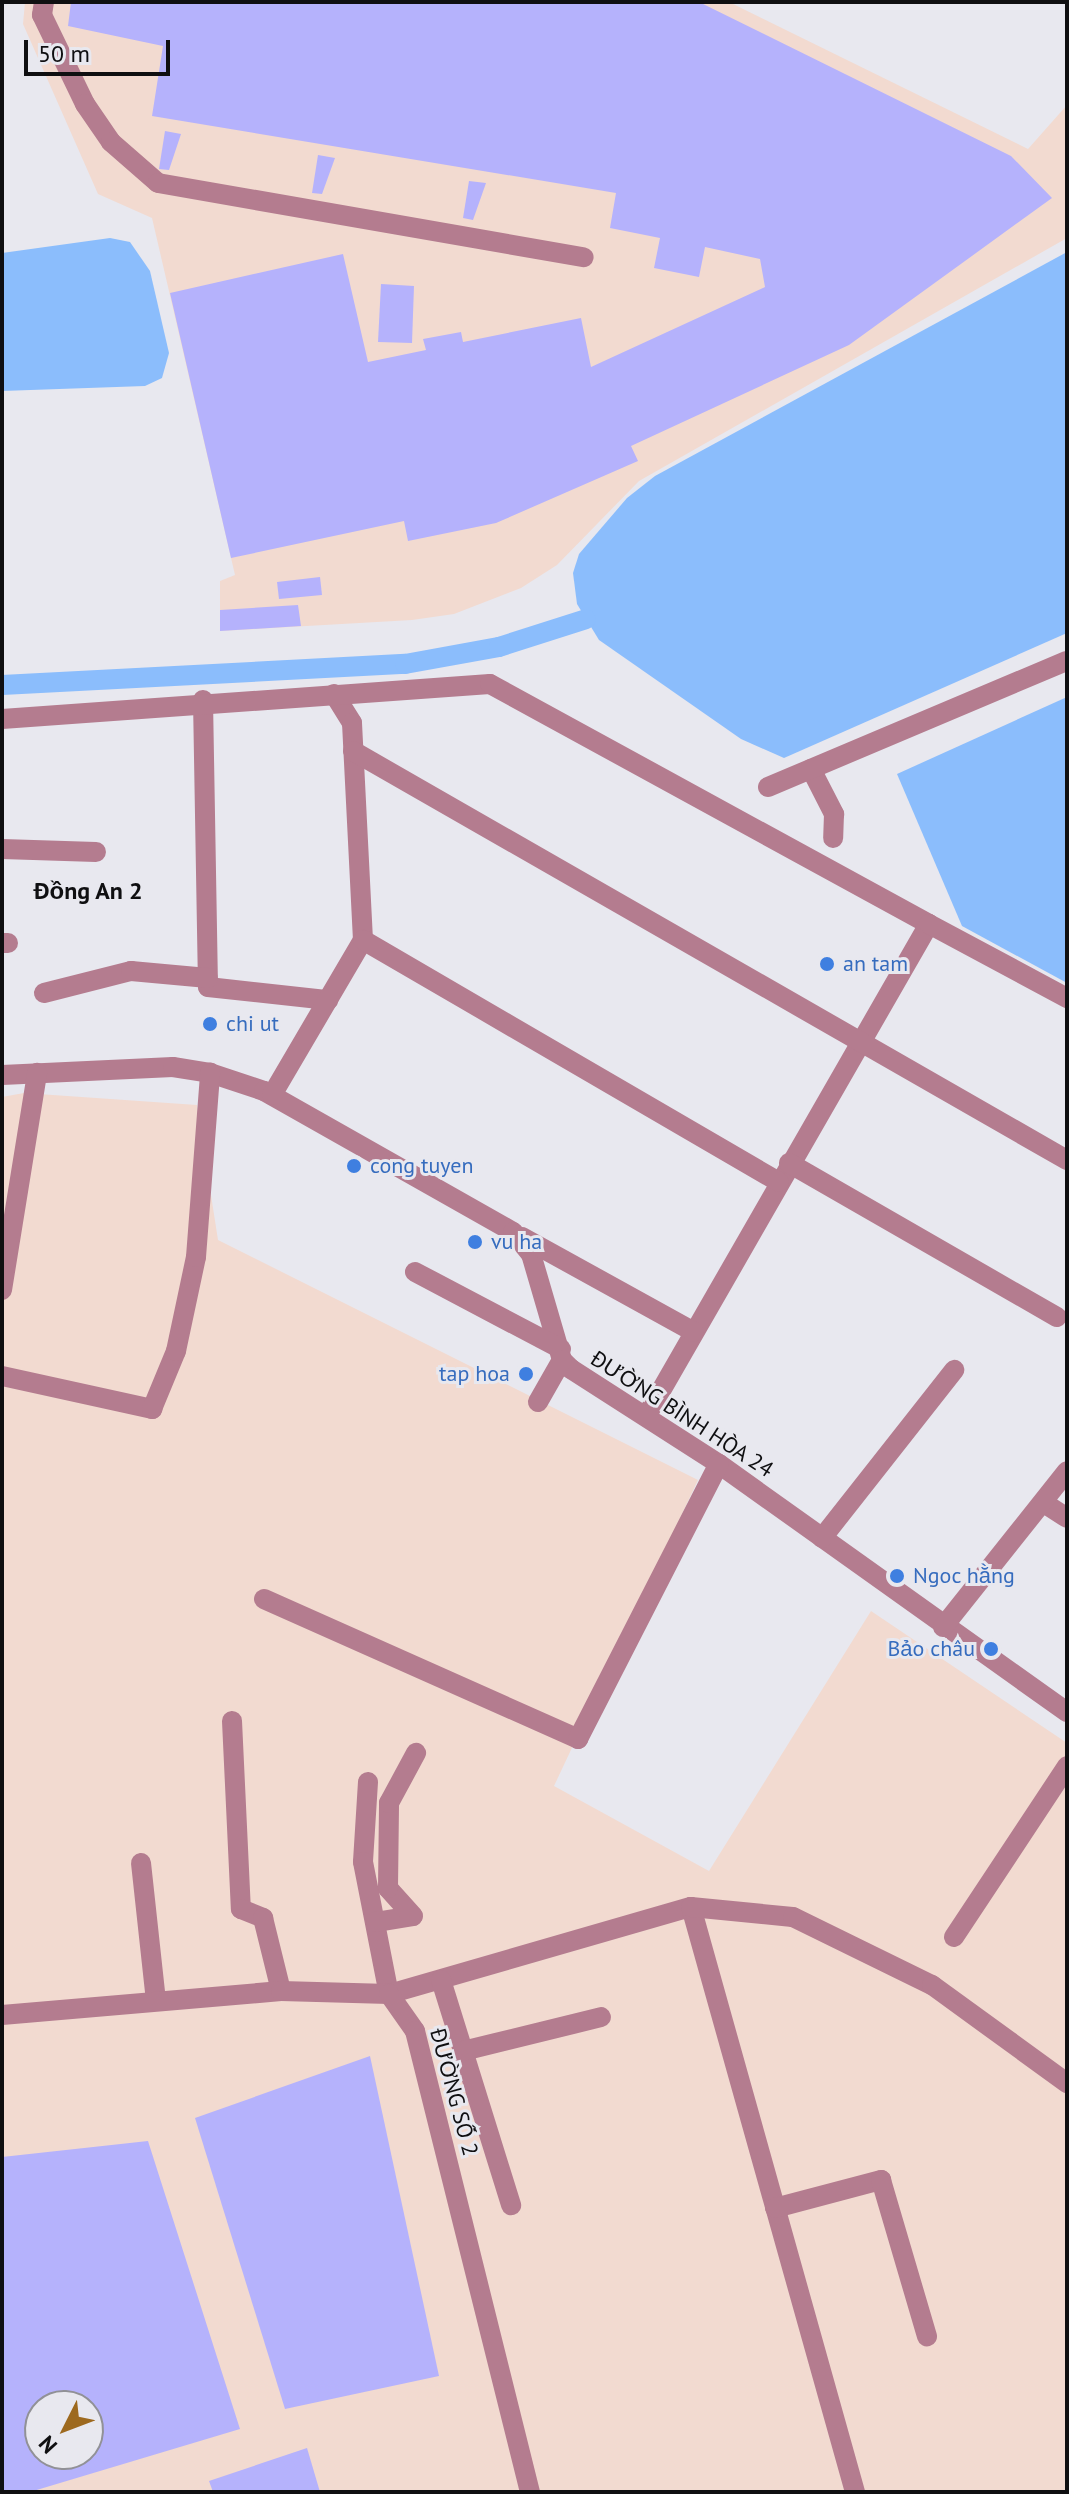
<!DOCTYPE html>
<html>
<head>
<meta charset="utf-8">
<style>
	body { margin:0 }
	#map { position:relative; width:1069px; height:2494px; overflow:hidden; background:#e8e8ef; font-family:"PT Sans",sans-serif }
	div>[style] { position:absolute }
	[style*='--x'] { left:calc(var(--x)*1px); top:calc(var(--y)*1px); width:calc(var(--w)*1px); rotate:calc(var(--a)*1deg) }
	.industrial>* { inset:0; background:#f2dad0 }
	.water>* { inset:0; background:#8bbdfc }
	.canal>* { height:20px; margin:-10px; padding:0 10px; transform-origin:10px; border-radius:10px; background:#8bbdfc }
	.building>* { inset:0; background:#b5b2fc }
	.minor>* { height:20px; margin:-10px; padding:0 10px; transform-origin:10px; border-radius:10px; background:#b47c8f }
	.dots>* { width:22px; height:22px; translate:-50% -50%; box-sizing:border-box; border:4px solid #e8e8ef; border-radius:50% }
	span { translate:-50% -50%; white-space:nowrap; text-align:center; line-height:1.15; -webkit-text-stroke:6px #e8e8ef; paint-order:stroke }
	.shop-label { font-size:22px; color:#366cbe }
	.left { translate:0 -50%; text-align:left }
	.right { translate:-100% -50%; text-align:right }
	.street-label { font-size:22px; color:#0f0f11 }
	.neighbourhood-label { font-size:24px; color:#0f0f11; font-weight:700 }
	.frame { position:absolute; inset:0; border:4px solid #0f0f11; pointer-events:none }
	.north { position:absolute; left:24px; top:2390px; width:80px; height:80px; box-sizing:border-box; background:#e8e8ef; border:2px solid #919196; border-radius:50%; rotate:228deg; font-size:22px; font-weight:700; line-height:32px; text-align:center; color:#0f0f11 }
	.north::after { content:''; display:block; margin:auto; width:28px; height:36px; background:#9d691f; clip-path:polygon(50% 0,100% 100%,50% 72%,0 100%) }
	.scale { position:absolute; left:24px; top:40px; width:146px; height:36px; box-sizing:border-box; border:4px solid #0f0f11; border-top:0; padding-left:10px; font-size:24px; line-height:28px; white-space:nowrap; color:#0f0f11; -webkit-text-stroke:6px #e8e8ef; paint-order:stroke }
</style>
</head>
<body>
<div id="map">
	<div class="industrial">
		<div style="clip-path:polygon(25px 2px,729px 2px,1028px 149px,1067px 105px,1067px 238px,639px 481px,557px 565px,521px 588px,454px 614px,412px 620px,220px 631px,220px 581px,235px 575px,152px 218px,98px 194px,23px 24px)"></div>
		<div style="clip-path:polygon(evenodd,24px 1093px,197px 1105px,218px 1240px,698px 1480px,554px 1786px,709px 1871px,871px 1611px,1067px 1743px,1067px 2492px,2px 2492px,2px 1097px,24px 1093px,40px 2406px,88px 2406px,88px 2454px,40px 2454px,40px 2406px)"></div>
	</div>
	<div class="water">
		<div style="clip-path:polygon(110px 238px,130px 242px,150px 271px,169px 353px,162px 378px,145px 386px,2px 391px,2px 253px)"></div>
		<div style="clip-path:polygon(1067px 252px,1067px 633px,784px 758px,741px 739px,599px 640px,577px 604px,573px 573px,579px 554px,627px 498px,655px 476px)"></div>
		<div style="clip-path:polygon(1067px 697px,1067px 983px,962px 926px,897px 774px)"></div>
	</div>
	<div class="canal">
		<div style="--x:2;--y:685;--w:404;--a:-3"></div>
		<div style="--x:405;--y:664;--w:96;--a:-10.3"></div>
		<div style="--x:499;--y:647;--w:91;--a:-17.8"></div>
	</div>
	<div class="building">
		<div style="clip-path:polygon(71px 2px,699px 2px,1011px 156px,1052px 198px,849px 345px,631px 446px,638px 461px,496px 523px,408px 541px,404px 521px,231px 558px,170px 293px,343px 254px,368px 362px,426px 350px,423px 339px,461px 332px,463px 342px,581px 318px,591px 367px,765px 287px,760px 259px,705px 247px,699px 277px,654px 268px,660px 238px,610px 228px,616px 193px,152px 116px,163px 46px,68px 26px)"></div>
		<div style="clip-path:polygon(165px 131px,181px 134px,169px 170px,159px 169px)"></div>
		<div style="clip-path:polygon(318px 155px,335px 158px,322px 194px,312px 193px)"></div>
		<div style="clip-path:polygon(469px 181px,486px 183px,473px 220px,463px 218px)"></div>
		<div style="clip-path:polygon(381px 284px,414px 286px,412px 343px,378px 342px)"></div>
		<div style="clip-path:polygon(320px 577px,322px 595px,279px 599px,277px 582px)"></div>
		<div style="clip-path:polygon(298px 605px,301px 626px,220px 631px,220px 610px)"></div>
		<div style="clip-path:polygon(370px 2056px,439px 2376px,285px 2409px,195px 2118px)"></div>
		<div style="clip-path:polygon(evenodd,148px 2141px,240px 2429px,30px 2492px,2px 2492px,2px 2157px,148px 2141px,40px 2406px,88px 2406px,88px 2454px,40px 2454px,40px 2406px)"></div>
		<div style="clip-path:polygon(307px 2448px,320px 2492px,213px 2492px,209px 2481px)"></div>
	</div>
	<div class="minor">
		<div style="--x:44;--y:2;--w:13;--a:99"></div>
		<div style="--x:42;--y:15;--w:99;--a:64.2"></div>
		<div style="--x:85;--y:104;--w:46;--a:55.6"></div>
		<div style="--x:111;--y:142;--w:62;--a:41.1"></div>
		<div style="--x:158;--y:183;--w:432;--a:9.9"></div>
		<div style="--x:334;--y:694;--w:34;--a:58"></div>
		<div style="--x:352;--y:723;--w:217;--a:87.1"></div>
		<div style="--x:203;--y:700;--w:287;--a:89"></div>
		<div style="--x:208;--y:987;--w:121;--a:6.2"></div>
		<div style="--x:2;--y:719;--w:489;--a:-4.1"></div>
		<div style="--x:490;--y:684;--w:500;--a:28.67"></div>
		<div style="--x:929;--y:924;--w:566;--a:119.87"></div>
		<div style="--x:353;--y:751;--w:823;--a:29.81"></div>
		<div style="--x:811;--y:769;--w:51;--a:62.9"></div>
		<div style="--x:834;--y:814;--w:24;--a:92"></div>
		<div style="--x:768;--y:787;--w:324;--a:-22.9"></div>
		<div style="--x:2;--y:849;--w:94;--a:1.8"></div>
		<div style="--x:929;--y:924;--w:157;--a:28.2"></div>
		<div style="--x:2;--y:943;--w:6;--a:0"></div>
		<div style="--x:44;--y:993;--w:90;--a:-14.2"></div>
		<div style="--x:131;--y:971;--w:77;--a:5.2"></div>
		<div style="--x:2;--y:1075;--w:171;--a:-2.7"></div>
		<div style="--x:173;--y:1067;--w:37;--a:9"></div>
		<div style="--x:210;--y:1073;--w:57;--a:18.4"></div>
		<div style="--x:264;--y:1091;--w:286;--a:29.5"></div>
		<div style="--x:513;--y:1232;--w:28;--a:51"></div>
		<div style="--x:531;--y:1254;--w:110;--a:73.7"></div>
		<div style="--x:562;--y:1360;--w:13;--a:45"></div>
		<div style="--x:571;--y:1369;--w:176;--a:32.7"></div>
		<div style="--x:719;--y:1464;--w:427;--a:35.5"></div>
		<div style="--x:272;--y:1095;--w:180;--a:-59.6"></div>
		<div style="--x:363;--y:940;--w:481;--a:30.2"></div>
		<div style="--x:789;--y:1163;--w:309;--a:29.9"></div>
		<div style="--x:522;--y:1237;--w:196;--a:28.9"></div>
		<div style="--x:415;--y:1272;--w:165;--a:27.8"></div>
		<div style="--x:2;--y:1290;--w:220;--a:-80.8"></div>
		<div style="--x:2;--y:1376;--w:154;--a:12.4"></div>
		<div style="--x:152;--y:1409;--w:63;--a:-67.5"></div>
		<div style="--x:176;--y:1351;--w:96;--a:-78"></div>
		<div style="--x:196;--y:1257;--w:185;--a:-85.6"></div>
		<div style="--x:538;--y:1402;--w:48;--a:-60.3"></div>
		<div style="--x:1044;--y:1503;--w:27;--a:33"></div>
		<div style="--x:822;--y:1538;--w:214;--a:-51.8"></div>
		<div style="--x:264;--y:1599;--w:344;--a:24"></div>
		<div style="--x:578;--y:1739;--w:309;--a:-62.9"></div>
		<div style="--x:943;--y:1627;--w:199;--a:-51.5"></div>
		<div style="--x:232;--y:1721;--w:188;--a:87.3"></div>
		<div style="--x:241;--y:1909;--w:24;--a:22"></div>
		<div style="--x:263;--y:1918;--w:75;--a:76.1"></div>
		<div style="--x:368;--y:1782;--w:80;--a:93.6"></div>
		<div style="--x:363;--y:1862;--w:135;--a:78.9"></div>
		<div style="--x:389;--y:1994;--w:314;--a:-16.1"></div>
		<div style="--x:691;--y:1907;--w:608;--a:74.34"></div>
		<div style="--x:141;--y:1863;--w:138;--a:83.8"></div>
		<div style="--x:691;--y:1907;--w:102;--a:5.6"></div>
		<div style="--x:793;--y:1917;--w:155;--a:26.1"></div>
		<div style="--x:932;--y:1985;--w:167;--a:36"></div>
		<div style="--x:376;--y:1922;--w:37;--a:-9"></div>
		<div style="--x:413;--y:1916;--w:38;--a:-132"></div>
		<div style="--x:388;--y:1888;--w:85;--a:-89.3"></div>
		<div style="--x:389;--y:1803;--w:57;--a:-61.6"></div>
		<div style="--x:954;--y:1937;--w:205;--a:-56.5"></div>
		<div style="--x:441;--y:1980;--w:236;--a:72.7"></div>
		<div style="--x:2;--y:2015;--w:280;--a:-4.9"></div>
		<div style="--x:281;--y:1991;--w:108;--a:1.6"></div>
		<div style="--x:389;--y:1994;--w:45;--a:54.9"></div>
		<div style="--x:415;--y:2031;--w:475;--a:76"></div>
		<div style="--x:463;--y:2051;--w:142;--a:-13.8"></div>
		<div style="--x:775;--y:2208;--w:110;--a:-14.8"></div>
		<div style="--x:881;--y:2180;--w:163;--a:73.6"></div>
	</div>
	<div class="dots">
		<div style="left:827px;top:964px;background:#3f7fe0"></div>
		<div style="left:210px;top:1024px;background:#3f7fe0"></div>
		<div style="left:354px;top:1166px;background:#3f7fe0"></div>
		<div style="left:475px;top:1242px;background:#3f7fe0"></div>
		<div style="left:526px;top:1374px;background:#3f7fe0"></div>
		<div style="left:897px;top:1576px;background:#3f7fe0"></div>
		<div style="left:991px;top:1649px;background:#3f7fe0"></div>
	</div>
	<div class="shop-label">
		<span class="left" style="left:843px;top:964px">an tam</span>
		<span class="left" style="left:226px;top:1024px">chi ut</span>
		<span class="left" style="left:370px;top:1166px">cong tuyen</span>
		<span class="left" style="left:491px;top:1242px">vu ha</span>
		<span class="right" style="left:510px;top:1374px">tap hoa</span>
		<span class="left" style="left:913px;top:1576px">Ngoc hằng</span>
		<span class="right" style="left:975px;top:1649px">Bảo châu</span>
	</div>
	<div class="street-label">
		<span style="left:682px;top:1414px;rotate:33deg">ĐƯỜNG BÌNH HÒA 24</span>
		<span style="left:454px;top:2092px;rotate:75deg">ĐƯỜNG SỐ 2</span>
	</div>
	<div class="neighbourhood-label">
		<span style="left:88px;top:891px">Đồng An 2</span>
	</div>
	<div class="frame"></div>
	<div class="north">N</div>
	<div class="scale">50 m</div>
</div>
</body>
</html>
